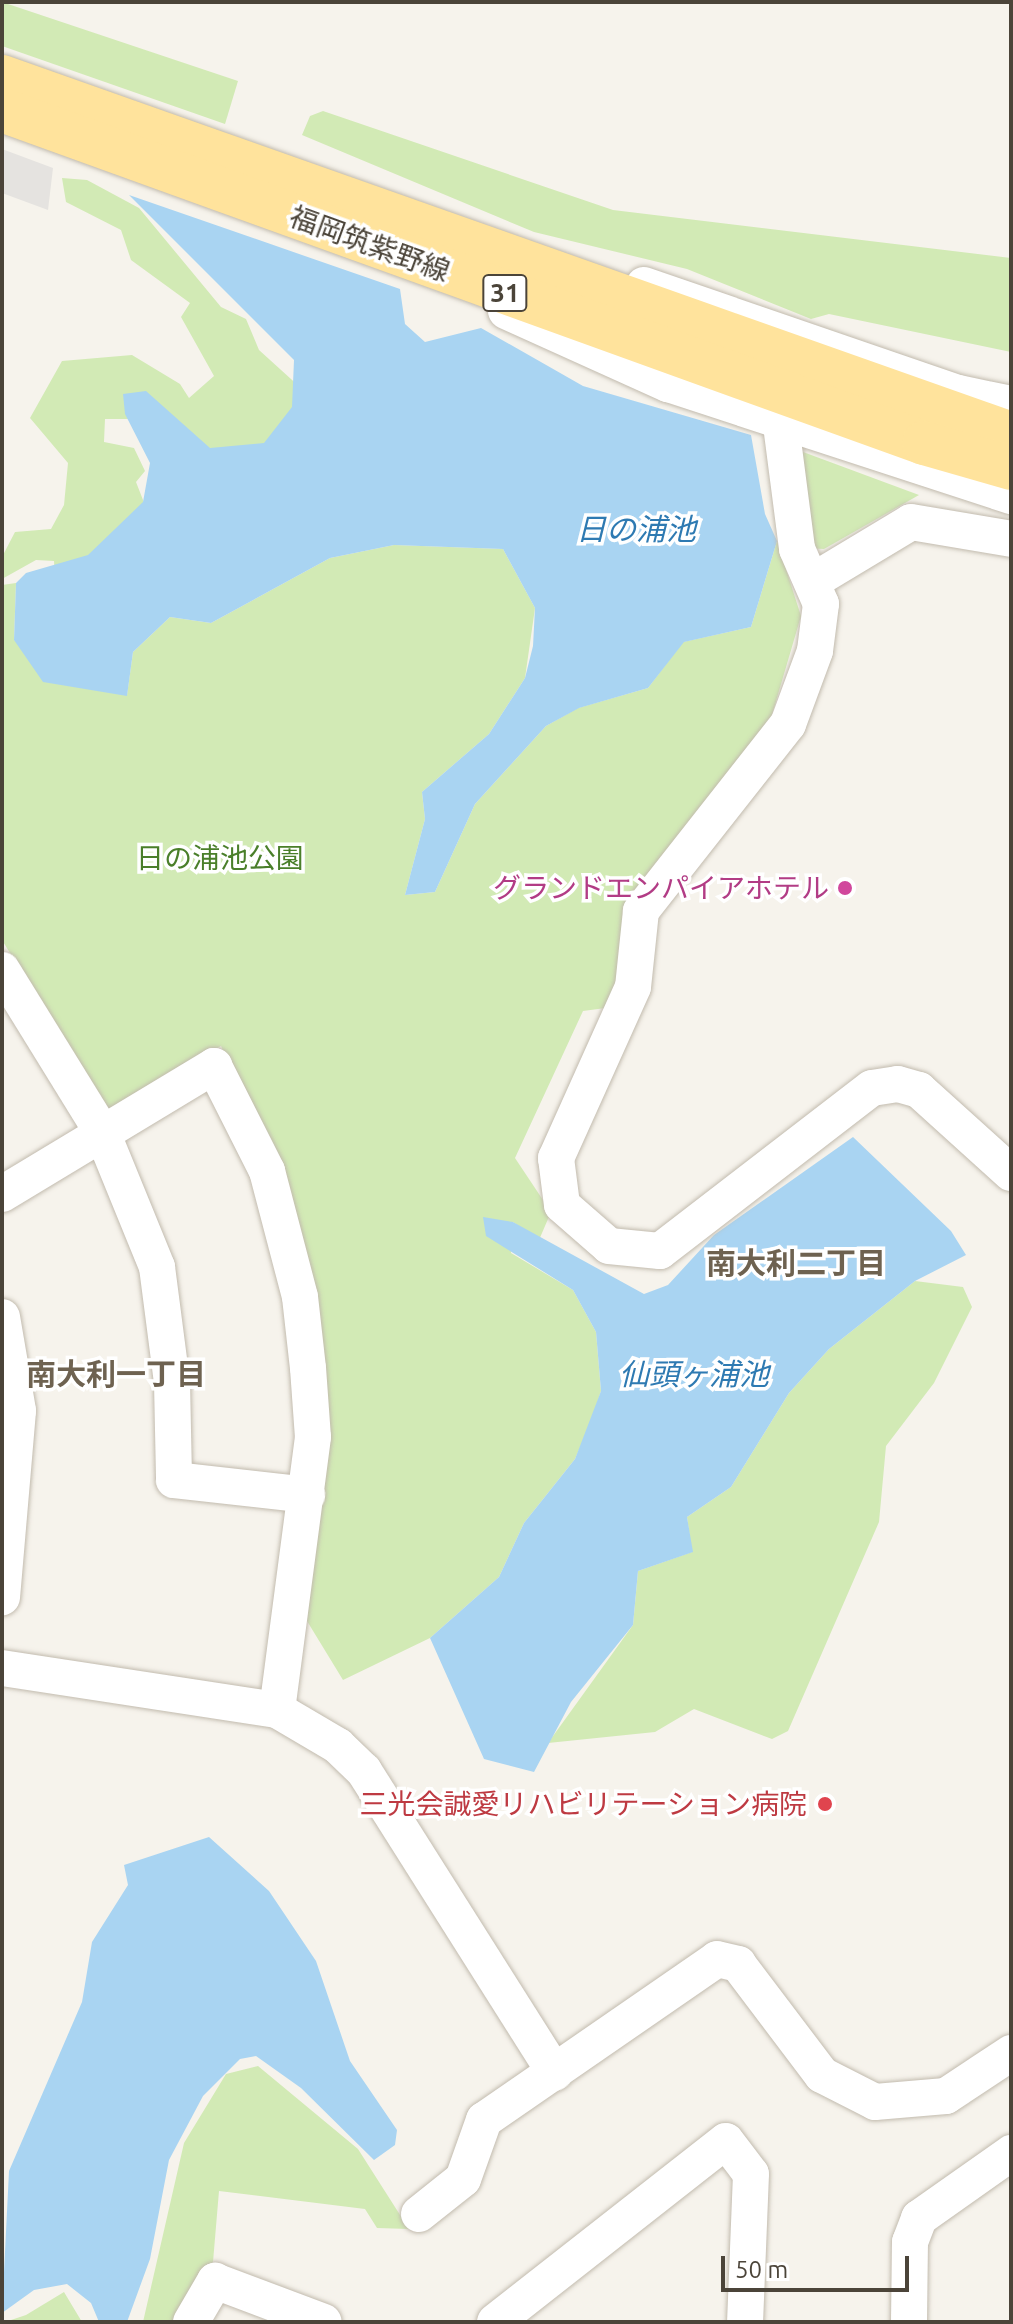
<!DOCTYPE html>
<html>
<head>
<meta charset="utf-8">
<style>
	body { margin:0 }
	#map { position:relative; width:1013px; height:2324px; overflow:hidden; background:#f6f3ec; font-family:Ubuntu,"Noto Sans JP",sans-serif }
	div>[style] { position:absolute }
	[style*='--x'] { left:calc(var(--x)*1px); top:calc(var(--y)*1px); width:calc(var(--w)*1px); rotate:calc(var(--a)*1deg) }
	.green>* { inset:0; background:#d2eab5 }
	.parking>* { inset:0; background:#e5e3e0 }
	.water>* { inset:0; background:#a9d4f2 }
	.roads { filter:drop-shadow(0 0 2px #c2bbae) drop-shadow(0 0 2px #c2bbae) }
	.minor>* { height:36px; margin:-18px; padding:0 18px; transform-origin:18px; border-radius:18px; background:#fff }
	.major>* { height:44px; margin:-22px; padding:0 22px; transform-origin:22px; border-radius:22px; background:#ffe39c }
	.dots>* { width:22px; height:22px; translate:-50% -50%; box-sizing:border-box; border:4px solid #fff; border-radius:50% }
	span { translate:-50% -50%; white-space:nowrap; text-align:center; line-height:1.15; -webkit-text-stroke:7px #fff; paint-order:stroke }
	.shield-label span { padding:2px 6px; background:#fff; border:2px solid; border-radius:6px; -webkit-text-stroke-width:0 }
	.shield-label { font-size:26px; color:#4b4439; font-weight:700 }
	.street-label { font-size:28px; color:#4b4439 }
	.park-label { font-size:28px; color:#4a7f2a }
	.hotel-label { font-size:28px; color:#b23c85 }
	.right { translate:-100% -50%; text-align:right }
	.health-label { font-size:28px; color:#be3a42 }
	.water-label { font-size:30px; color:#2e7ab2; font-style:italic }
	.neighbourhood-label { font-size:30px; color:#6e6250; font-weight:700 }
	.frame { position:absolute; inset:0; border:4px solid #4b4439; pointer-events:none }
	.scale { position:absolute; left:721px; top:2256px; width:188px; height:36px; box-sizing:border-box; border:4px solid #4b4439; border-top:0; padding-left:10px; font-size:24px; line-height:28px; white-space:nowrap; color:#4b4439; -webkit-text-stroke:6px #fff; paint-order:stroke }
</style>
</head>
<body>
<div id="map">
	<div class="green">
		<div style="clip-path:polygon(2px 2px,238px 81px,225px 124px,2px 46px)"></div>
		<div style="clip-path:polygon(323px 111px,613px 210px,1011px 258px,1011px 352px,829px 314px,811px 319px,687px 269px,534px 232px,302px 135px,310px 116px)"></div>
		<div style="clip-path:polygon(62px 178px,87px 180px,139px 208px,221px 307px,246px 319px,259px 350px,302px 389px,281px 438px,231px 469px,154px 419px,105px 419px,104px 442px,134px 448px,145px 471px,136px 482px,152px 523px,55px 577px,54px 561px,36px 560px,2px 579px,2px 557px,15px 532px,51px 529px,64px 505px,68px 463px,30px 418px,62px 361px,132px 355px,180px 384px,189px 398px,214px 376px,181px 317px,190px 303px,131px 260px,121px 230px,66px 202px)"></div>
		<div style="clip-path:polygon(795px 449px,919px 495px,824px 549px,806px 548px)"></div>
		<div style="clip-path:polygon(777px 541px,801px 616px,769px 725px,623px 918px,613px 1007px,583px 1011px,515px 1158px,551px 1212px,539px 1240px,513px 1222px,511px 1253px,573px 1290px,596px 1332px,601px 1391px,590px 1424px,575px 1459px,524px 1523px,499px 1577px,430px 1638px,343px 1680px,307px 1621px,319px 1497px,275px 1159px,221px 1046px,107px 1111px,2px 940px,2px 585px,16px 583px,14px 640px,127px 695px,133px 652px,170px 617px,211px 623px,330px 558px,394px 545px,503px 549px,535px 608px,525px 678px,489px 734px,422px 792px,425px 819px,405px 895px,435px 892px,475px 804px,546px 726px,578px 708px,648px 688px,683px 642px,751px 627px)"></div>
		<div style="clip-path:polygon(915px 1281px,963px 1287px,972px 1307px,934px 1383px,886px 1446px,879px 1522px,788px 1731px,772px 1739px,694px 1709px,655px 1732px,548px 1743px,633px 1625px,638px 1571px,692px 1552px,687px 1517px,731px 1487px,789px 1393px,829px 1349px)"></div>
		<div style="clip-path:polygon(258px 2066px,358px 2149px,409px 2229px,377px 2228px,365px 2209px,219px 2191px,213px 2262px,176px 2322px,143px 2322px,184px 2143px,226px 2074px)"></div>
		<div style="clip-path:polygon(64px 2292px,82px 2322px,5px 2322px,26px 2315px)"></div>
	</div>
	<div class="parking">
		<div style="clip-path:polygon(2px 149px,53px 168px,48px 210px,2px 193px)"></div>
	</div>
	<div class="water">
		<div style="clip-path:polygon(129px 195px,400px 289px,405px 324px,425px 342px,481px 328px,583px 386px,751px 435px,765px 514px,777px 541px,751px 627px,684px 642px,648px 688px,579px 708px,546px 726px,475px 804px,435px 892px,405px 895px,425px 819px,422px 792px,489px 734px,525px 678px,533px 646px,535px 608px,503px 549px,394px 545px,330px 558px,211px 623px,170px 617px,133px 652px,127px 696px,43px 682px,14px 640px,16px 583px,26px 573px,88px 555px,143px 502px,150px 463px,125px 414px,123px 394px,146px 391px,210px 448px,264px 443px,292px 407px,294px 360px)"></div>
		<div style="clip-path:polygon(853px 1137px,951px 1231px,966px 1255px,915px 1281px,829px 1349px,789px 1393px,731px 1487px,687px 1517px,693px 1552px,638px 1571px,633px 1625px,571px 1702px,534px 1772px,484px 1759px,430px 1638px,499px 1577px,524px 1523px,575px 1459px,601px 1391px,596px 1332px,573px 1290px,486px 1236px,483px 1217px,513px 1222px,644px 1294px,668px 1285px,714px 1235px)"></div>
		<div style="clip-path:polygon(209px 1837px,269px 1891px,316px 1961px,350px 2061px,397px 2130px,395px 2145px,374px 2160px,301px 2088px,256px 2056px,240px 2059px,203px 2096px,169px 2160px,150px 2259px,127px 2322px,99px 2322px,91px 2303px,67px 2284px,34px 2290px,2px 2313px,9px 2171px,82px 2002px,92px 1942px,128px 1885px,124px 1865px)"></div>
	</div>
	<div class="roads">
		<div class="minor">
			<div style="--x:644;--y:285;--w:332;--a:19"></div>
			<div style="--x:958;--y:393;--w:54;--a:11.7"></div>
			<div style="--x:506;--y:311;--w:178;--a:24.3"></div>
			<div style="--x:668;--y:384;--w:361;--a:18.1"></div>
			<div style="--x:781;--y:425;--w:125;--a:82.6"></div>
			<div style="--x:797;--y:549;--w:60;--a:66.4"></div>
			<div style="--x:821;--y:604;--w:47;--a:97.3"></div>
			<div style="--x:815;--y:651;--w:78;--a:110.3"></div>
			<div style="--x:788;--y:724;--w:238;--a:128.2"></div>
			<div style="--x:641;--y:911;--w:76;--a:96"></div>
			<div style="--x:633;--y:987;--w:188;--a:114.2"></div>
			<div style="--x:556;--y:1158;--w:47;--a:82.7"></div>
			<div style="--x:562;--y:1205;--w:62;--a:41.1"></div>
			<div style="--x:609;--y:1246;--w:51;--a:5.6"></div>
			<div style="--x:660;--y:1251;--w:267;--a:-37.6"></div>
			<div style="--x:872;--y:1088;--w:26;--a:-9"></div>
			<div style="--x:898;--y:1084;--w:22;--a:16"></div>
			<div style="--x:919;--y:1090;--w:124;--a:42.1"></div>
			<div style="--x:813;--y:581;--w:114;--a:-31"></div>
			<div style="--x:911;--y:522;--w:101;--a:9.6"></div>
			<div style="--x:2;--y:970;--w:190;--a:58.3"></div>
			<div style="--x:102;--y:1132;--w:146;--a:67.8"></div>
			<div style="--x:157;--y:1267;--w:116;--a:82.6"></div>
			<div style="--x:172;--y:1382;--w:98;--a:88.8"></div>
			<div style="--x:174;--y:1480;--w:134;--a:6.4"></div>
			<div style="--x:2;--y:1194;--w:248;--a:-31.1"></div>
			<div style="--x:214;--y:1066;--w:118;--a:63.2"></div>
			<div style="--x:267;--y:1171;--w:130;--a:75.3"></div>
			<div style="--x:300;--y:1297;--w:71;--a:83.6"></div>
			<div style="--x:308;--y:1368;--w:69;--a:85.9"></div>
			<div style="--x:313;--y:1437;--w:275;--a:97.5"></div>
			<div style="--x:2;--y:1317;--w:95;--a:80.3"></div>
			<div style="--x:18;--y:1411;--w:187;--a:94.9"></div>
			<div style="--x:2;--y:1668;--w:278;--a:8.7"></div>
			<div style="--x:277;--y:1710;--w:71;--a:30.5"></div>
			<div style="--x:338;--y:1746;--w:36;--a:44"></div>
			<div style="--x:364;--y:1771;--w:357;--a:57.7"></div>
			<div style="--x:419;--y:2214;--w:56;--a:-38.5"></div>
			<div style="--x:463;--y:2179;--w:63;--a:-70.4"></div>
			<div style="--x:484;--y:2120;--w:283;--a:-34.6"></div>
			<div style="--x:717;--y:1959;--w:22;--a:13"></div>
			<div style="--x:738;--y:1964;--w:139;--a:52.9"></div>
			<div style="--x:822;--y:2075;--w:59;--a:27"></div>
			<div style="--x:875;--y:2102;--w:71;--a:-4.8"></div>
			<div style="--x:946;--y:2096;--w:78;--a:-33.5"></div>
			<div style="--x:191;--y:2322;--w:48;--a:-59.7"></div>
			<div style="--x:215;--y:2281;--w:116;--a:20.6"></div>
			<div style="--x:495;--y:2322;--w:293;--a:-38.1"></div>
			<div style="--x:726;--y:2141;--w:41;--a:52.9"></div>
			<div style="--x:751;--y:2174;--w:148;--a:92.3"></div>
			<div style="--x:909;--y:2322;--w:80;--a:-89.3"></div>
			<div style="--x:910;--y:2242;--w:26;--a:-69"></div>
			<div style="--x:919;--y:2218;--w:113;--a:-35.2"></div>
		</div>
		<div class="major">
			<div style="--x:2;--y:77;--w:1070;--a:19.48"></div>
			<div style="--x:2;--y:110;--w:980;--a:19.86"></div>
			<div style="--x:924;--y:443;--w:91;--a:16"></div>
		</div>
	</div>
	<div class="dots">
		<div style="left:845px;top:888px;background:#d1479c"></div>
		<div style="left:825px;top:1804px;background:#e0444e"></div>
	</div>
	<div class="shield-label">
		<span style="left:505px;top:293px">31</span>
	</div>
	<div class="street-label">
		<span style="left:370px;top:244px;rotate:20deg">福岡筑紫野線</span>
	</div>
	<div class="park-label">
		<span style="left:220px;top:858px">日の浦池公園</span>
	</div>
	<div class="hotel-label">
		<span class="right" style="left:829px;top:888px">グランドエンパイアホテル</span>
	</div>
	<div class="health-label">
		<span class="right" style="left:807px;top:1804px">三光会誠愛リハビリテーション病院</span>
	</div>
	<div class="water-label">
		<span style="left:636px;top:529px">日の浦池</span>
		<span style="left:694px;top:1374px">仙頭ヶ浦池</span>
	</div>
	<div class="neighbourhood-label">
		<span style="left:796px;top:1263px">南大利二丁目</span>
		<span style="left:116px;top:1374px">南大利一丁目</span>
	</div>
	<div class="frame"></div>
	<div class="scale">50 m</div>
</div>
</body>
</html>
